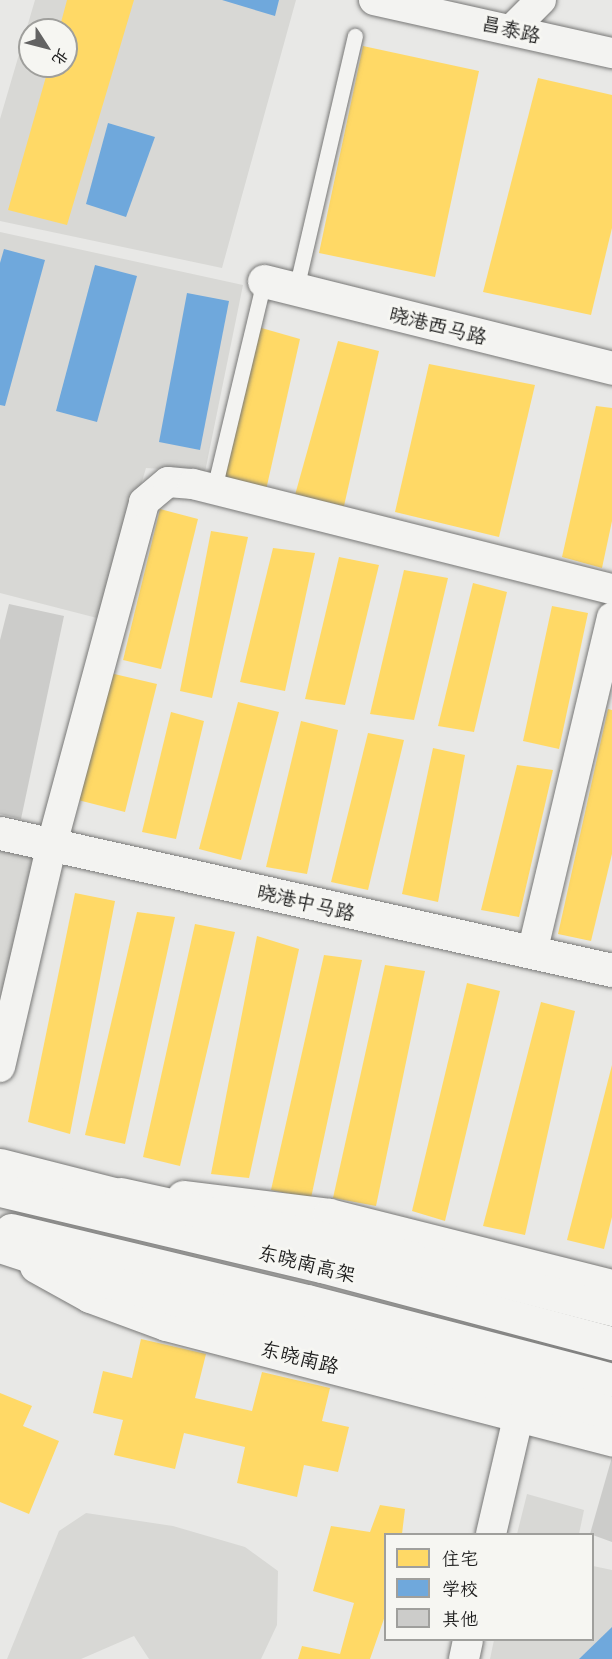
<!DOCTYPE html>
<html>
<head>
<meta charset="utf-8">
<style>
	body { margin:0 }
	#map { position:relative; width:612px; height:1659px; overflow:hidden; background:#e8e8e6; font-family:Mali,"LXGW WenKai TC",sans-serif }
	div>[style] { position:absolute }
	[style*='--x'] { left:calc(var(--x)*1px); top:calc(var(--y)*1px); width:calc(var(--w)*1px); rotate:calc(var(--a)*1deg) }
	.built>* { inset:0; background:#d8d8d5 }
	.homes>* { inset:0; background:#ffd966 }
	.schools>* { inset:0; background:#6fa8dc }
	.building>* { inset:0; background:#ccccca }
	.roads { filter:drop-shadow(0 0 2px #787877) drop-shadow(0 0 2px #787877) }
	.lane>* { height:15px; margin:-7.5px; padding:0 7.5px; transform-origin:7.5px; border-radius:7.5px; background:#f3f3f1 }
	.street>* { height:30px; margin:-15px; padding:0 15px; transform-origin:15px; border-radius:15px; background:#f3f3f1 }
	.secondary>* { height:33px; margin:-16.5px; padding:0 16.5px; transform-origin:16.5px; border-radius:16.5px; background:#f3f3f1 }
	.primary>* { height:33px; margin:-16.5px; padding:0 16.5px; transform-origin:16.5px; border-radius:16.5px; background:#f3f3f1 }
	.highway>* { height:33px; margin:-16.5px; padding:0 16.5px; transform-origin:16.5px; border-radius:16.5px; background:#f3f3f1 }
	span { translate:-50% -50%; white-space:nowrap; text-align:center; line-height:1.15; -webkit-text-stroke:6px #f6f6f2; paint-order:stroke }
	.street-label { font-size:20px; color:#1c1c1c }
	.legend { position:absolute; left:384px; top:1533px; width:210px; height:108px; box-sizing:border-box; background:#f6f6f2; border:2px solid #9f9f9c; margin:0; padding:8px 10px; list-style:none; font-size:18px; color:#1c1c1c }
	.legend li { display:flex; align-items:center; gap:12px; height:30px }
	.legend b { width:30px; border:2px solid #9f9f9c }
	.north { position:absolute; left:18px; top:18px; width:60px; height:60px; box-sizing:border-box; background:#f6f6f2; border:2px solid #9f9f9c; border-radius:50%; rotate:126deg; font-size:16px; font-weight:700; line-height:24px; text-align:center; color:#1c1c1c }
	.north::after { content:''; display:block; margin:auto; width:21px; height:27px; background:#636363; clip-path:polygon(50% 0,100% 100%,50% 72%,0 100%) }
</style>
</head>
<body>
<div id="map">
	<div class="built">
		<div style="clip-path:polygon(evenodd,35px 0,296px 0,222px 268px,0 221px,0 119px,35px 0,30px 30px,66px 30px,66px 66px,30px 66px,30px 30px)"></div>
		<div style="clip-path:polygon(0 232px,243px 285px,205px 472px,146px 468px,101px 619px,0 593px)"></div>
		<div style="clip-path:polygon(0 833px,52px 844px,0 1067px)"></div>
		<div style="clip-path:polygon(527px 1494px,584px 1510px,579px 1534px,517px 1534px)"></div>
		<div style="clip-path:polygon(86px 1513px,173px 1526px,245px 1547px,278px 1571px,277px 1625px,261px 1659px,149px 1659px,134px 1636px,81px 1659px,7px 1659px,59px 1531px)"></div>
		<div style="clip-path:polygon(593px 1566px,612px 1570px,612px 1659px,490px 1659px,494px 1640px,592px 1640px)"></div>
	</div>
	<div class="homes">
		<div style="clip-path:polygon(67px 0,134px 0,67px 225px,8px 210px,49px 66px,66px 66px,66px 30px,59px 30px)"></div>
		<div style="clip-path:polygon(363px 46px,479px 71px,435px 277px,319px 253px)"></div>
		<div style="clip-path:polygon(538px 78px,612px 95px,612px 228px,591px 315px,483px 292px)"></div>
		<div style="clip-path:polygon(258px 327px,300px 339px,266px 490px,224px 478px)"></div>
		<div style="clip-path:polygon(338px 341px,379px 351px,344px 506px,295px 495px)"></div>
		<div style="clip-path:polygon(429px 364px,535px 385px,499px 537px,395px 512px)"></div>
		<div style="clip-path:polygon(596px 406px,612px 408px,612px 521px,602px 568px,562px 557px)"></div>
		<div style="clip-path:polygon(160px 509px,198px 519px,161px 669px,123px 660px)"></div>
		<div style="clip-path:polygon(211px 531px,248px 537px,212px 698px,180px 691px)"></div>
		<div style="clip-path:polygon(273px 548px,315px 553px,285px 691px,240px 682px)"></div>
		<div style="clip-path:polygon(339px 557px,379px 565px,345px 705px,305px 699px)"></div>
		<div style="clip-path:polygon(404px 570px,448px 578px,414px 720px,370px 714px)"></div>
		<div style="clip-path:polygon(473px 583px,507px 592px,474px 732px,438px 726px)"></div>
		<div style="clip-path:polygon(552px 606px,588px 613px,559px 749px,523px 741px)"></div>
		<div style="clip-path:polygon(110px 673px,157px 684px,125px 812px,78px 800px)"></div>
		<div style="clip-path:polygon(238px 702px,279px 712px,241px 860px,199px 849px)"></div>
		<div style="clip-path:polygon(608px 709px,612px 710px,612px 854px,591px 941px,558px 934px)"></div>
		<div style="clip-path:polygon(171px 712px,204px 721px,176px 839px,142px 832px)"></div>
		<div style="clip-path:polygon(301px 721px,338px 730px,307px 874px,266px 867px)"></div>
		<div style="clip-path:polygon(368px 733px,404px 740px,368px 890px,331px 882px)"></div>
		<div style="clip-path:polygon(433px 748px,465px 755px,438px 902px,402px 894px)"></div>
		<div style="clip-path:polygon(517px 765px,553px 770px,519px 917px,481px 910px)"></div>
		<div style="clip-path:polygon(75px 893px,115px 901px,70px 1134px,28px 1122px)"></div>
		<div style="clip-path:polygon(137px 912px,175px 917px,125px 1144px,85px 1135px)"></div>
		<div style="clip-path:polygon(195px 924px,235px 932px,180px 1166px,143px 1157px)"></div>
		<div style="clip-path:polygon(257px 936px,299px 949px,249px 1178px,211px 1174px)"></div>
		<div style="clip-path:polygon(324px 955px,362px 960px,311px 1198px,271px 1190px)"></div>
		<div style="clip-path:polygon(385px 965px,425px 971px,376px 1206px,333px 1198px)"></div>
		<div style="clip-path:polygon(467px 983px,500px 991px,445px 1221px,412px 1211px)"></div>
		<div style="clip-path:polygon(541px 1002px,575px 1011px,525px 1235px,483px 1226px)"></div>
		<div style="clip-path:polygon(612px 1065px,612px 1217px,604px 1249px,567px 1240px)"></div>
		<div style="clip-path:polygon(141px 1339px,206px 1354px,195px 1398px,252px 1411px,262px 1372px,330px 1388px,322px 1421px,349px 1427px,338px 1472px,304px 1465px,297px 1497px,237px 1483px,245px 1447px,184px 1433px,175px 1469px,114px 1455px,123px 1420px,93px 1413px,103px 1371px,132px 1378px)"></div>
		<div style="clip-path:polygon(0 1393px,32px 1406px,23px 1426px,59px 1441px,29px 1514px,0 1502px)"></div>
		<div style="clip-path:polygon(380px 1505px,405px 1509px,402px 1534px,386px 1534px,386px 1613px,370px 1659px,298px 1659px,302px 1646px,340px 1654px,354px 1603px,313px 1591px,331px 1526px,370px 1532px)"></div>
	</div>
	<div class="schools">
		<div style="clip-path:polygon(222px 0,279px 0,275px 16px)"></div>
		<div style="clip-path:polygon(108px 123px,155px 137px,126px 217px,86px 204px)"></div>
		<div style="clip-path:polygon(4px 249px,45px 260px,5px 406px,0 405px,0 263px)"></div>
		<div style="clip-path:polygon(95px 265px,137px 276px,97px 422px,56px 411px)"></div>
		<div style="clip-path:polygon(187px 293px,229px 301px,200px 450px,159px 442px)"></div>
		<div style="clip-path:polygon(612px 1627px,612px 1659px,579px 1659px)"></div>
	</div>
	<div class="building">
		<div style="clip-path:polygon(9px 604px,64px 616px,21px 819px,0 814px,0 640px)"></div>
		<div style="clip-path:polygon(612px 1457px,612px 1542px,590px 1534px)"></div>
	</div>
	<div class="roads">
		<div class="lane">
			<div style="--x:296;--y:289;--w:260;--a:-76.9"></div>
			<div style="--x:214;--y:489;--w:214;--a:-76.5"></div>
		</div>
		<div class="street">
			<div style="--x:374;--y:0;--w:244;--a:12.6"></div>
			<div style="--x:512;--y:29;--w:41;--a:-45"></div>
			<div style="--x:532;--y:953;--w:345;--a:-76.6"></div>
			<div style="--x:0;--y:1067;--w:229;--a:-76.9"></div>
			<div style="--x:52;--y:844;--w:354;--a:-74.9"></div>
			<div style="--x:144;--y:502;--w:31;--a:-40"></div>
			<div style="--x:168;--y:482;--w:25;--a:5"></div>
			<div style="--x:193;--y:484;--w:432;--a:14.1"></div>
			<div style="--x:491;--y:1534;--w:123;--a:-76.9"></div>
			<div style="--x:464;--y:1659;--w:19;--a:-78"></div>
		</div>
		<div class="secondary">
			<div style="--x:264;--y:281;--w:359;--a:14"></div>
			<div style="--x:0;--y:833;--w:627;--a:12.62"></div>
			<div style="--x:183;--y:1197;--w:147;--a:7"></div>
			<div style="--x:329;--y:1215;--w:292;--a:14.1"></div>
			<div style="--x:36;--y:1266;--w:62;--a:29.1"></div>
			<div style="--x:90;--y:1296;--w:81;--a:20.2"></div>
			<div style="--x:166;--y:1324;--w:461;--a:14.5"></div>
		</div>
		<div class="primary">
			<div style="--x:0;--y:1165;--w:154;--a:14.3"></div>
		</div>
		<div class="highway">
			<div style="--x:0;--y:1190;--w:331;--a:13.3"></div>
			<div style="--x:322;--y:1266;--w:300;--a:14.9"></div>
			<div style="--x:121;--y:1194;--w:316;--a:12.4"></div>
			<div style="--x:430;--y:1262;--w:188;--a:14.5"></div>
			<div style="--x:11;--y:1230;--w:304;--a:13.5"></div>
			<div style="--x:307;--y:1301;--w:315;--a:14.5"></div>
			<div style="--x:0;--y:1246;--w:116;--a:18.1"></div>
			<div style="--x:110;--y:1282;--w:519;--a:14.63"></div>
		</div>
	</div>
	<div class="street-label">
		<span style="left:511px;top:29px;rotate:13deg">昌泰路</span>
		<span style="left:438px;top:325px;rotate:14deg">晓港西马路</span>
		<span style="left:306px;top:902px;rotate:13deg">晓港中马路</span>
		<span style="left:307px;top:1263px;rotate:14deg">东晓南高架</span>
		<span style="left:300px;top:1357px;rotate:14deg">东晓南路</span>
	</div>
	<ul class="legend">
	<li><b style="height:16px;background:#ffd966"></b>住宅</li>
	<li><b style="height:16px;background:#6fa8dc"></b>学校</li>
	<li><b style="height:16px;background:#ccccca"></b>其他</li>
	</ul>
	<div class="north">北</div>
</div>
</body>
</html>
